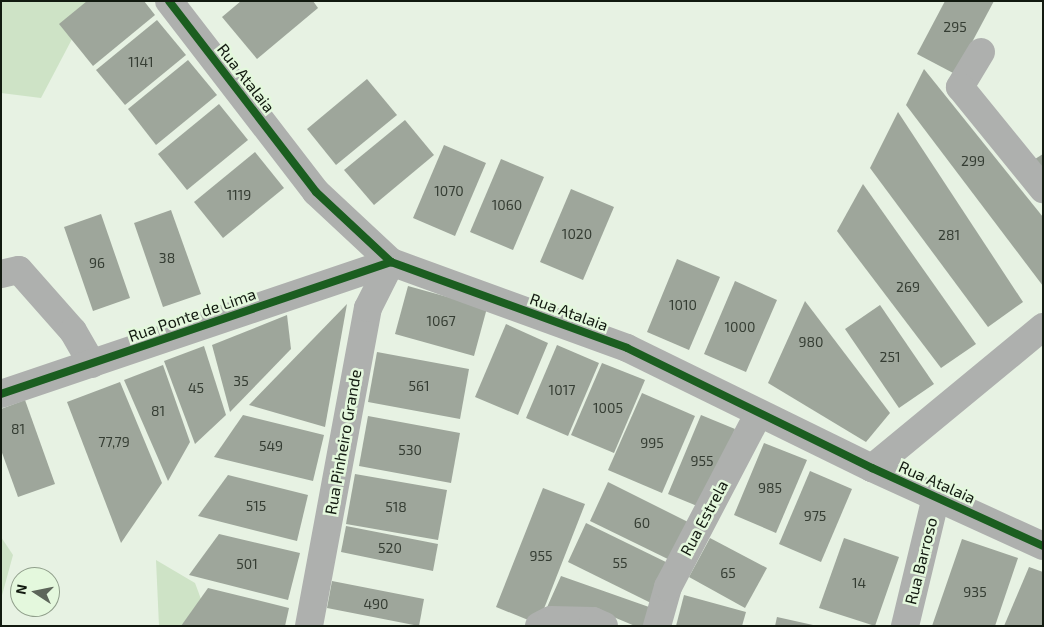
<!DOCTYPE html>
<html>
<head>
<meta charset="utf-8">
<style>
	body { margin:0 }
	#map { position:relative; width:1044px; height:627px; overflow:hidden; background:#e7f2e3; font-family:"Exo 2",sans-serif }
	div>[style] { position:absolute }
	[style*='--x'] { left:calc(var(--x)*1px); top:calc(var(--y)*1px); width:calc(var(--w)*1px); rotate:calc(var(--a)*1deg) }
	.green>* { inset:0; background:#cee3c6 }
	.building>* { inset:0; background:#9ea69b }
	.minor>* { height:28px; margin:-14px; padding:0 14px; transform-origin:14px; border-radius:14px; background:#aeb0ae }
	.cycleway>* { height:8px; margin:-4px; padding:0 4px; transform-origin:4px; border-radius:4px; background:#1b5e20 }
	span { translate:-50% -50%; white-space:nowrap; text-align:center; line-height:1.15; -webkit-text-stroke:5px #e4f8dd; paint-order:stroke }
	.number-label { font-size:14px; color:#353d33 }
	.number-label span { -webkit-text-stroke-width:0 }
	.street-label { font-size:16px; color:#121a10 }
	.frame { position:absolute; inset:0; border:2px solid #121a10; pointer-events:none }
	.north { position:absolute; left:10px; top:567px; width:50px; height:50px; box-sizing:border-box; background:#e4f8dd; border:1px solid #909f8b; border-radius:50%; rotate:281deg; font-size:14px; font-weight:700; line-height:20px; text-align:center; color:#121a10 }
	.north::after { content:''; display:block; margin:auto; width:18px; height:22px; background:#5d665a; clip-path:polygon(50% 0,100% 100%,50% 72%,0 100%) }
</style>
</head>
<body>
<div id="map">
	<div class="green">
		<div style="clip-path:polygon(1px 1px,92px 1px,41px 98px,1px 93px)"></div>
		<div style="clip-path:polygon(1px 537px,13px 555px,1px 599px)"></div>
		<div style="clip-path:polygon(156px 560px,195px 583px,211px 626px,159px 626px)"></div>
	</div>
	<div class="building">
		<div style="clip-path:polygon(87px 1px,144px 1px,155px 15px,93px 66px,59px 24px)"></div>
		<div style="clip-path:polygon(241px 1px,313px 1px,318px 8px,257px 59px,222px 17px)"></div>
		<div style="clip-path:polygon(945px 1px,994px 1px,955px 74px,917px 54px)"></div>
		<div style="clip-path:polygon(157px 20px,186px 55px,125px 105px,96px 70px)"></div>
		<div style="clip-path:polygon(188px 60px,217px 95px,156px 145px,128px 109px)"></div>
		<div style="clip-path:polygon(924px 69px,1043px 217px,1043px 286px,906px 105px)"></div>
		<div style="clip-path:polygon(367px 79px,397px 115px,336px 165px,307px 129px)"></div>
		<div style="clip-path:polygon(219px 104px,248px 140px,187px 190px,158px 154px)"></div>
		<div style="clip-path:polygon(898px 112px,1023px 302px,988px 327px,870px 168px)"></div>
		<div style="clip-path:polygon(405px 120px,434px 155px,374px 205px,344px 170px)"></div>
		<div style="clip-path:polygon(444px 145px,486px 163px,455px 236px,413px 218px)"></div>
		<div style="clip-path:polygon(255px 152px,284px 188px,223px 238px,194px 202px)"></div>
		<div style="clip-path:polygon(1043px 154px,1043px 171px,1035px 159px)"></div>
		<div style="clip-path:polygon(501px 159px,544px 177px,513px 250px,470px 232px)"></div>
		<div style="clip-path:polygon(863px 184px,976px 344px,941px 368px,837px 231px)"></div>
		<div style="clip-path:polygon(571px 189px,614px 207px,583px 280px,540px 262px)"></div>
		<div style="clip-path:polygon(171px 210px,201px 294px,163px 307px,134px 223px)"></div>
		<div style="clip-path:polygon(101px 214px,130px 298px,93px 311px,64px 227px)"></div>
		<div style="clip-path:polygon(677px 259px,720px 277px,689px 350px,647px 332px)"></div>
		<div style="clip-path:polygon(735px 281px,777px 300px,746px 372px,704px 354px)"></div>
		<div style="clip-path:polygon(408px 286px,487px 308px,474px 356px,395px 334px)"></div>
		<div style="clip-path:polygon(805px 301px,890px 413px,866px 442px,768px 383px)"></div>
		<div style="clip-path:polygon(347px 304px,325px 427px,249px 405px)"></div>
		<div style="clip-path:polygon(880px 305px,934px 384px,899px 408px,845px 329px)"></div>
		<div style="clip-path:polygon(287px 315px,291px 349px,230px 412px,212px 345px)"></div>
		<div style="clip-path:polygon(506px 324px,548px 343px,518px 415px,475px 397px)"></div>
		<div style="clip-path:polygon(557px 345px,599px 363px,568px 436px,526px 418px)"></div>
		<div style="clip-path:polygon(204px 346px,226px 415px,195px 444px,164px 361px)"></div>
		<div style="clip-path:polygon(377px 352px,469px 369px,460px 419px,368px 402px)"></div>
		<div style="clip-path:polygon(602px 363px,645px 380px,614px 453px,571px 435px)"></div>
		<div style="clip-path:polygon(163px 365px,190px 442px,168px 481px,124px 380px)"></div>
		<div style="clip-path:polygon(120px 382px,162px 483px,121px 543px,67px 402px)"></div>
		<div style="clip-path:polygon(642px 393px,695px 416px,662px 493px,608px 470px)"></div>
		<div style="clip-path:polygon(25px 400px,55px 484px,18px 497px,1px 450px,1px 409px)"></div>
		<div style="clip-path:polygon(243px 415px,324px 435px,313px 481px,214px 457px)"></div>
		<div style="clip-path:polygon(701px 415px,735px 429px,702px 508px,668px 494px)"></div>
		<div style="clip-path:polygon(368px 416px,460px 433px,451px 483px,359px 466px)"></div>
		<div style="clip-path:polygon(764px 443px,807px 460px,776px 533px,734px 515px)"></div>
		<div style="clip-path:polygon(810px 471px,852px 489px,821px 562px,779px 544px)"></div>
		<div style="clip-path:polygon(355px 474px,447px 490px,438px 540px,346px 524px)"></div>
		<div style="clip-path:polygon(228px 475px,308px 495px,297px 541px,198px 516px)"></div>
		<div style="clip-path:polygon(608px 482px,694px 525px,676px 563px,590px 521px)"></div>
		<div style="clip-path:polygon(543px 488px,585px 504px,538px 624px,496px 607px)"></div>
		<div style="clip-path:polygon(586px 523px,672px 565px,653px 604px,568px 562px)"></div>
		<div style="clip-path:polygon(346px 526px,438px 544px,433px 571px,341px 552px)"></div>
		<div style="clip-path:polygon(219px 534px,300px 553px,288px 600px,189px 575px)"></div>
		<div style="clip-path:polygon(710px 538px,767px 568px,745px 608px,689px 577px)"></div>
		<div style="clip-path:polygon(844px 538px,899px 557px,875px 626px,819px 608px)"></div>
		<div style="clip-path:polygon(962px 539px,1018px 558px,995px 626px,932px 626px)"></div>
		<div style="clip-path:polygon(1029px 567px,1043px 572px,1043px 626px,1004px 626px)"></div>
		<div style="clip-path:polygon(561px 576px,649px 607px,644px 626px,635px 626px,604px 613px,544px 614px)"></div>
		<div style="clip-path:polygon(332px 581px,424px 599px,419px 626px,327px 608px)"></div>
		<div style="clip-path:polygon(208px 588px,289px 608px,285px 626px,181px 626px)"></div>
		<div style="clip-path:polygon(684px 595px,746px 612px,742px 626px,676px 626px)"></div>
		<div style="clip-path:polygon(777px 617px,813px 625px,812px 626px,775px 626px)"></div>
	</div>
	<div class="minor">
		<div style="--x:169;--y:1;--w:241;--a:52.4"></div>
		<div style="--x:316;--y:192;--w:103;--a:43"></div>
		<div style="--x:391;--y:262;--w:251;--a:20"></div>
		<div style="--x:627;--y:348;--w:273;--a:26.1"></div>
		<div style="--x:872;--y:468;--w:188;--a:24.5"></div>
		<div style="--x:981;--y:52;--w:41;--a:121"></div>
		<div style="--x:960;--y:87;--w:132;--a:50.9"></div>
		<div style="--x:1;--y:274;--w:18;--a:-13"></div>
		<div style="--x:19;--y:270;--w:81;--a:48.5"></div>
		<div style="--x:73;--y:331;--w:38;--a:60"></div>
		<div style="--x:1;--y:394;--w:412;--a:-18.7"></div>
		<div style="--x:872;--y:468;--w:222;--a:-39.5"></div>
		<div style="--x:309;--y:626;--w:323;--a:-79.5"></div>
		<div style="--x:368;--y:308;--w:51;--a:-63.4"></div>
		<div style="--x:539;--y:626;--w:13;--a:-27"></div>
		<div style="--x:551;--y:620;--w:42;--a:1.4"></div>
		<div style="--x:593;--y:621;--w:12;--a:24"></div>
		<div style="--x:657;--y:626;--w:41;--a:-74.2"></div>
		<div style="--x:668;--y:587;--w:196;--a:-62.4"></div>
		<div style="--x:905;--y:626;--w:133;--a:-76.5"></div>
	</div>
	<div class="cycleway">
		<div style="--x:169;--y:1;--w:241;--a:52.4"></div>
		<div style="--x:316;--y:192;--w:103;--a:43"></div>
		<div style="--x:391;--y:262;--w:251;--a:20"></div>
		<div style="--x:627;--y:348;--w:273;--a:26.1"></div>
		<div style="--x:872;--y:468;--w:188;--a:24.5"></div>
		<div style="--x:1;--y:394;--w:412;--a:-18.7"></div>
	</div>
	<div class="number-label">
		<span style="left:955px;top:27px">295</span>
		<span style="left:141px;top:62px">1141</span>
		<span style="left:973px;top:161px">299</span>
		<span style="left:449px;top:191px">1070</span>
		<span style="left:239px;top:195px">1119</span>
		<span style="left:507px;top:205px">1060</span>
		<span style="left:577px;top:234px">1020</span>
		<span style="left:949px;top:235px">281</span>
		<span style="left:167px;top:258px">38</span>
		<span style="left:97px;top:263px">96</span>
		<span style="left:908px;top:287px">269</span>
		<span style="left:683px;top:305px">1010</span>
		<span style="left:441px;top:321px">1067</span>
		<span style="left:740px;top:327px">1000</span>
		<span style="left:811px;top:342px">980</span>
		<span style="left:890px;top:357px">251</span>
		<span style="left:241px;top:381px">35</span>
		<span style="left:419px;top:386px">561</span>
		<span style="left:196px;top:388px">45</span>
		<span style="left:562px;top:390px">1017</span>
		<span style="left:608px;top:408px">1005</span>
		<span style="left:158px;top:411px">81</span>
		<span style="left:18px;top:429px">81</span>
		<span style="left:114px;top:442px">77,79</span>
		<span style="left:652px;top:443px">995</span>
		<span style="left:271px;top:446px">549</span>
		<span style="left:410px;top:450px">530</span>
		<span style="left:702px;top:461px">955</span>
		<span style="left:770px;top:488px">985</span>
		<span style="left:256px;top:506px">515</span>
		<span style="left:396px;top:507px">518</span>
		<span style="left:815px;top:516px">975</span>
		<span style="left:642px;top:523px">60</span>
		<span style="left:390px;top:548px">520</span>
		<span style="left:541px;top:556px">955</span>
		<span style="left:620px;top:563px">55</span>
		<span style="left:247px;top:564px">501</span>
		<span style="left:728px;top:573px">65</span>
		<span style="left:859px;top:583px">14</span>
		<span style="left:975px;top:592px">935</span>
		<span style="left:376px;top:604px">490</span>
	</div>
	<div class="street-label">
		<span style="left:246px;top:78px;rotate:52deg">Rua Atalaia</span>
		<span style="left:569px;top:312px;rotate:20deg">Rua Atalaia</span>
		<span style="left:192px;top:315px;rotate:-19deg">Rua Ponte de Lima</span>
		<span style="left:343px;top:442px;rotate:-80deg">Rua Pinheiro Grande</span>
		<span style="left:937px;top:482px;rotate:24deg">Rua Atalaia</span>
		<span style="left:704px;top:518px;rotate:-62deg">Rua Estrela</span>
		<span style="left:921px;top:561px;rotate:-76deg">Rua Barroso</span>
	</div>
	<div class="frame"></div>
	<div class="north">N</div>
</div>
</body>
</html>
